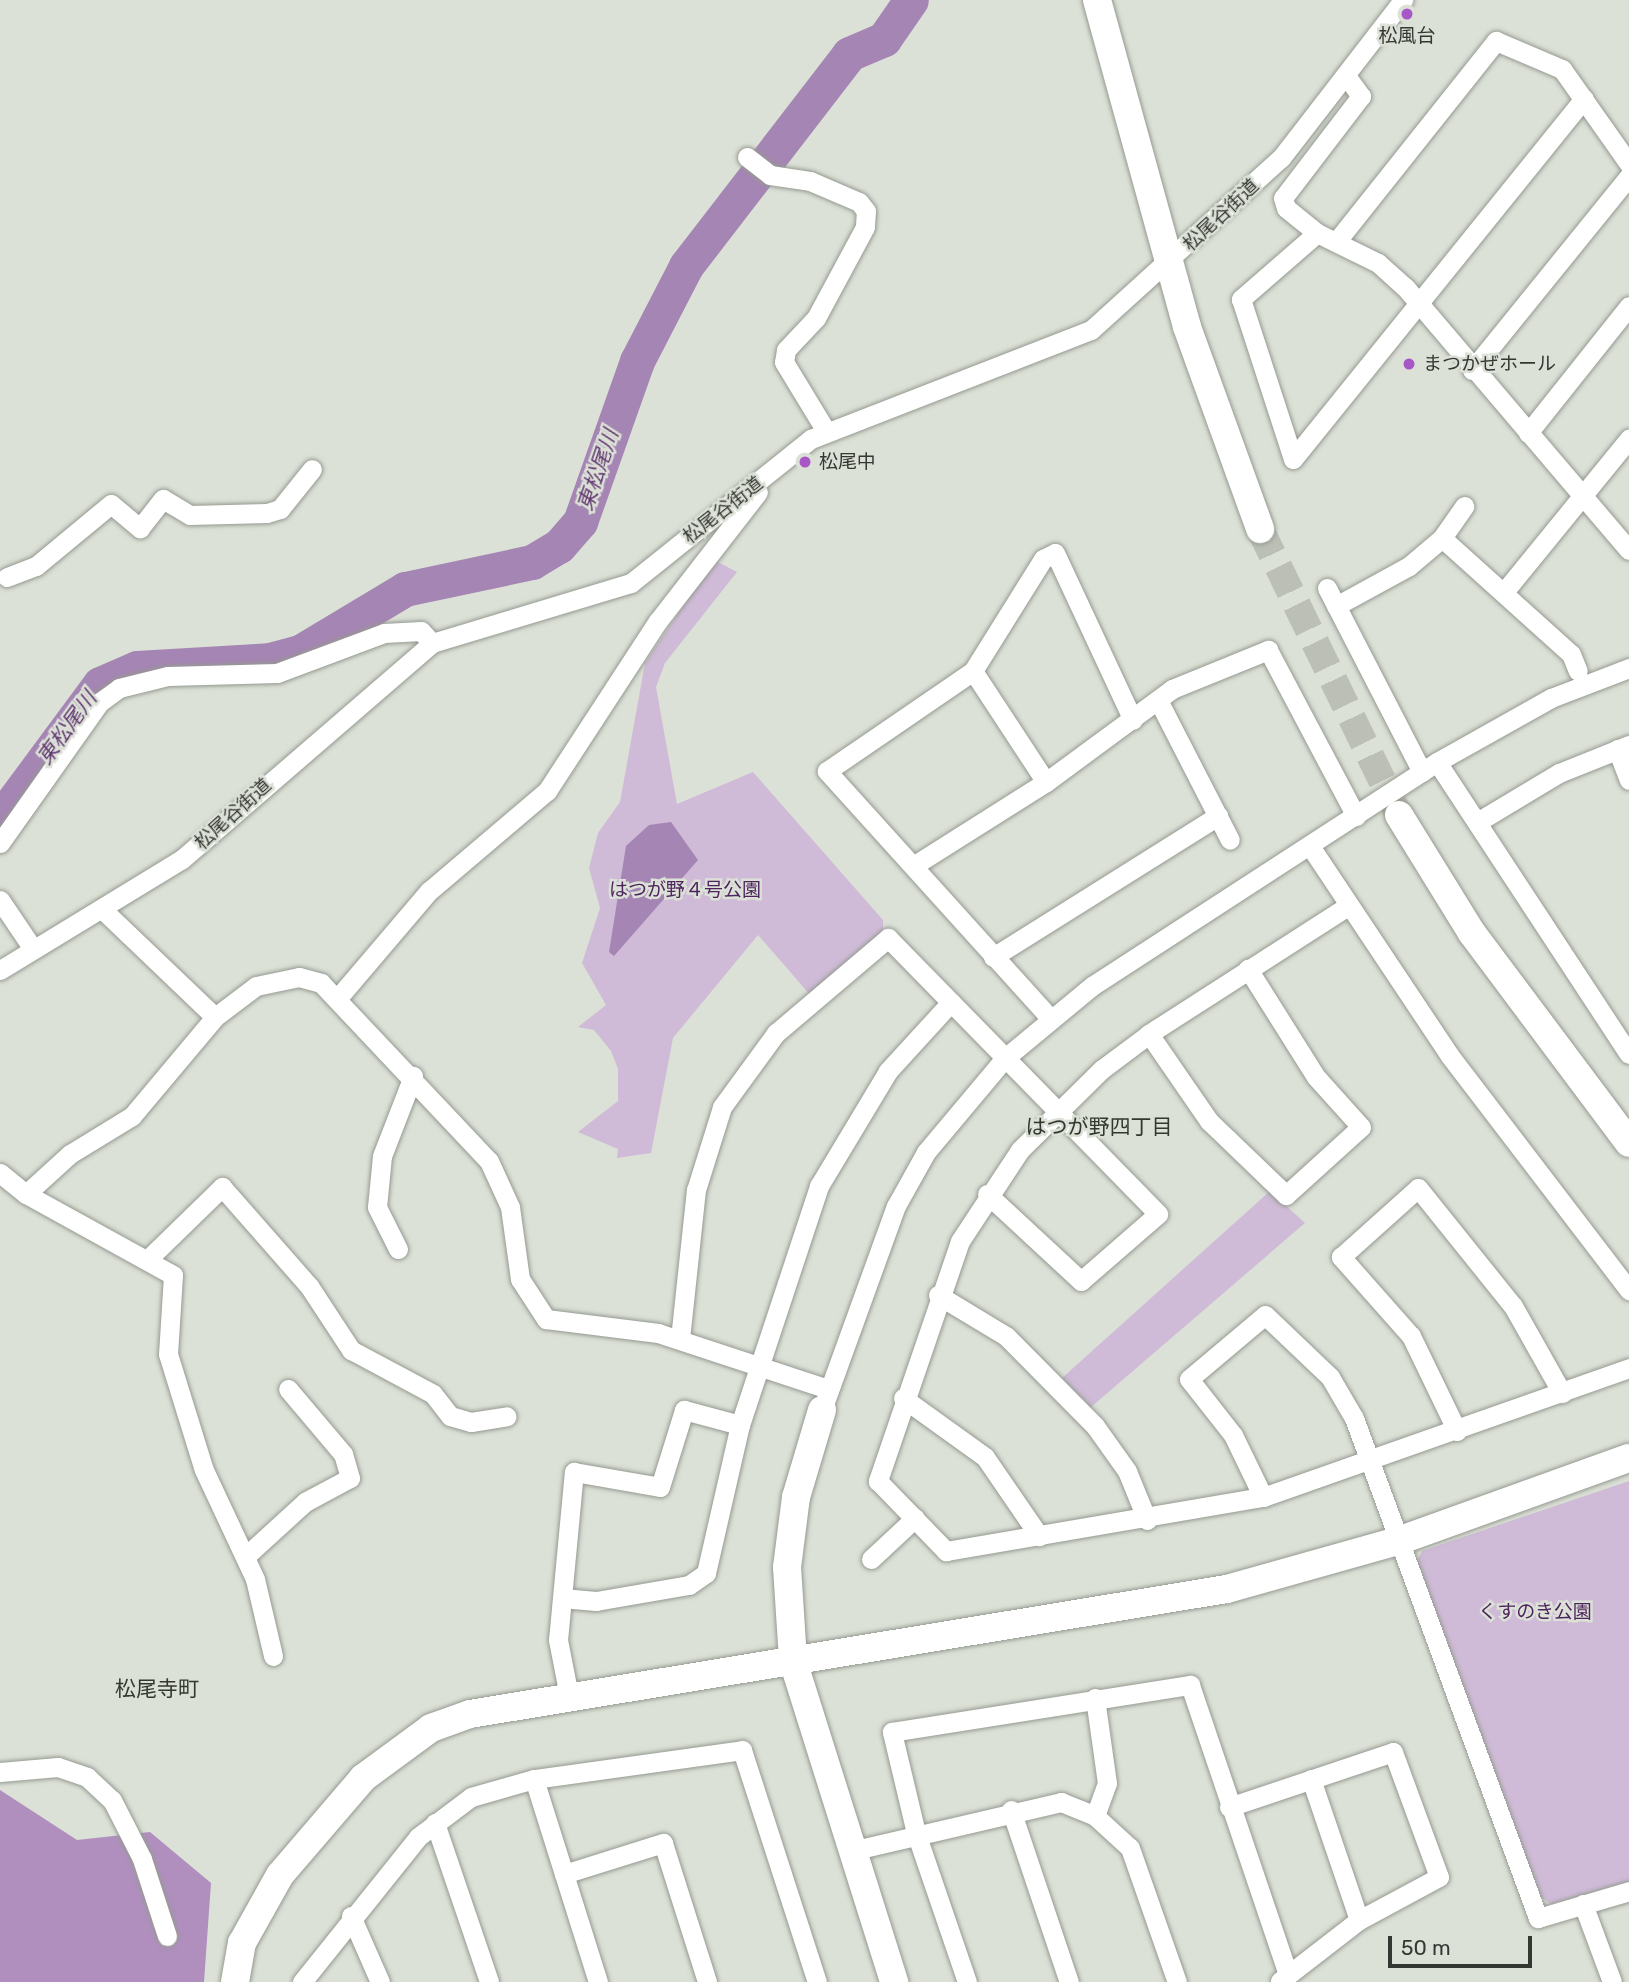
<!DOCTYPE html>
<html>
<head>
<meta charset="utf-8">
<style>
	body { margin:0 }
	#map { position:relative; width:1629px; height:1982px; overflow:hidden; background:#dce1d7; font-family:Rubik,"Noto Sans JP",sans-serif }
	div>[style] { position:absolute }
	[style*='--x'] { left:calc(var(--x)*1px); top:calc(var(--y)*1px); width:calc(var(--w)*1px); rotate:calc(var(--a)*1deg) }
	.green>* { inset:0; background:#cfbbd7 }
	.forest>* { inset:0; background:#b08fbe }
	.water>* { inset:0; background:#a585b3 }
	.river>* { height:35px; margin:-17.5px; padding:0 17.5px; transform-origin:17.5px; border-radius:17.5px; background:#a585b3 }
	.secondary-tunnel>* { height:28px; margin-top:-14px; transform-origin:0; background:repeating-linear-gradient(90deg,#bbbfb6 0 28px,transparent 0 42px) }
	.roads { filter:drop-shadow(0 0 2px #959a91) drop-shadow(0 0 2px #959a91) }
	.street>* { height:19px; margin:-9.5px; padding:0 9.5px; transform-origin:9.5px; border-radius:9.5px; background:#fff }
	.secondary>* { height:28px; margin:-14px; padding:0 14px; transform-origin:14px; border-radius:14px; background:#fff }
	.dots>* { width:19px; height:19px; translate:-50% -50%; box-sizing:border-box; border:4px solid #dce1d7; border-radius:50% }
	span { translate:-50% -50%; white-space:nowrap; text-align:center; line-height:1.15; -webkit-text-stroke:5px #dce1d7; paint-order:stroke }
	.poi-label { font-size:19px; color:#353733 }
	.left { translate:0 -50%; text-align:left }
	.street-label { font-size:19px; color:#353733 }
	.park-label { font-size:19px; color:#4e245e }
	.water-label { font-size:21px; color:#613771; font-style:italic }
	.neighbourhood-label { font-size:21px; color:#33372f }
	.scale { position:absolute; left:1388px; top:1936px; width:144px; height:32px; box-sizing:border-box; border:4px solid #353733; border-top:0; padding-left:9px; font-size:21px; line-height:24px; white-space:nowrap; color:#353733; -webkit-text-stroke:5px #dce1d7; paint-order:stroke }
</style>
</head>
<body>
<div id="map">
	<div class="green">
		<div style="clip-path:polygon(714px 560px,737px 572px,665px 663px,656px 687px,677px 804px,753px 772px,883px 920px,883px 931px,811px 996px,758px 935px,673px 1038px,651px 1153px,617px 1158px,618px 1149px,578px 1132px,618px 1101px,618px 1069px,611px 1051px,594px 1030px,578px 1027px,606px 1005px,582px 963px,600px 908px,589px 868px,598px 833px,620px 802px,645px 663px)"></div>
		<div style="clip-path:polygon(1270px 1191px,1305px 1223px,1090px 1408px,1062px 1378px)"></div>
		<div style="clip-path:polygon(1629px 1481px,1629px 1882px,1551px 1904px,1541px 1897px,1527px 1863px,1416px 1563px,1422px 1551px)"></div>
	</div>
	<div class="forest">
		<div style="clip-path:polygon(0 1790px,77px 1840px,150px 1832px,211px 1883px,204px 1982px,0 1982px)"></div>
	</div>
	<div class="water">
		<div style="clip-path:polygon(671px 822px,698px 860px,614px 956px,609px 952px,626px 846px,649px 825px)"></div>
	</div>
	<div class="river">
		<div style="--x:0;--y:819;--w:168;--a:-53.5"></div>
		<div style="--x:100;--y:684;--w:40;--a:-23.4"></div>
		<div style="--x:137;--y:668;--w:133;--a:-3.4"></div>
		<div style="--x:270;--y:660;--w:31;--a:-15"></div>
		<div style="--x:300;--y:652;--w:122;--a:-31"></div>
		<div style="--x:405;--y:589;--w:130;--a:-12"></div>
		<div style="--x:532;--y:562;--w:31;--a:-31"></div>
		<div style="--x:559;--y:546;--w:32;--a:-49"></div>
		<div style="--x:580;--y:522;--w:171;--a:-70.5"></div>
		<div style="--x:637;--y:361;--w:107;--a:-62.7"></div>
		<div style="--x:686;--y:266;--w:267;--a:-52.4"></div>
		<div style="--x:849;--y:54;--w:38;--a:-23"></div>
		<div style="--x:884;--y:39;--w:47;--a:-55.3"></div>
	</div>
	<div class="secondary-tunnel">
		<div style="--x:1260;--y:529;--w:318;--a:64.1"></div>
	</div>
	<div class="roads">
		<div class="street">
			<div style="--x:1347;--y:77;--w:24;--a:54"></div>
			<div style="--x:1361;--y:96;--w:128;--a:127.4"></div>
			<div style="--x:1283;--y:198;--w:10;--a:73"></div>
			<div style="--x:1286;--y:208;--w:40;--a:39"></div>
			<div style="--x:1317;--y:233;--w:68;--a:26.2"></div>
			<div style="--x:1378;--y:263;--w:36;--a:42"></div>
			<div style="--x:1405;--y:287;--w:345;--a:49.6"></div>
			<div style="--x:747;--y:157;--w:29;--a:38"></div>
			<div style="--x:770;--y:175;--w:40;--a:8.5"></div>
			<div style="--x:810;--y:181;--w:53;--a:23.2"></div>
			<div style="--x:859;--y:202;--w:11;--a:52"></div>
			<div style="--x:866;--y:211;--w:16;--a:94"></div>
			<div style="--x:865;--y:227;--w:103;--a:118.3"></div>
			<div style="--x:816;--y:318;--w:44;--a:133.2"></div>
			<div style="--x:786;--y:350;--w:12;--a:99"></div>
			<div style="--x:784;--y:362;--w:81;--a:58.7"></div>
			<div style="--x:1317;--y:233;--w:101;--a:139"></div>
			<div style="--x:1241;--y:299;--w:168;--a:72"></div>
			<div style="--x:1293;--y:459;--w:463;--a:-51.1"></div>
			<div style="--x:1336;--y:242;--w:257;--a:-51.5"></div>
			<div style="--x:1496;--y:41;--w:72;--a:23"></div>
			<div style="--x:1562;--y:69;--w:116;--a:54.8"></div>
			<div style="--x:1472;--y:370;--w:250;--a:-51"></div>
			<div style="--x:1528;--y:433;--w:162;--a:-51.5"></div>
			<div style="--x:1442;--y:538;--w:173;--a:42"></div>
			<div style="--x:1571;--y:654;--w:18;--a:68"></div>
			<div style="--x:7;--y:577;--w:31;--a:-21"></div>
			<div style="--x:36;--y:566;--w:97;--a:-39.6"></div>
			<div style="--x:111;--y:504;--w:38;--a:40"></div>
			<div style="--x:140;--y:528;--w:37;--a:-52"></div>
			<div style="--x:163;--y:499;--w:31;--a:31"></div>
			<div style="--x:190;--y:515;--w:77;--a:-1.5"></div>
			<div style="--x:267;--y:513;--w:14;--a:-17"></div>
			<div style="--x:280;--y:509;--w:51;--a:-51.3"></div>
			<div style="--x:1327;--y:588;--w:207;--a:62.7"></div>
			<div style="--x:1504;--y:592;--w:198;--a:-50.8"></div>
			<div style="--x:1336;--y:606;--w:83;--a:-28.7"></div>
			<div style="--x:1409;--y:566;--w:43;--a:-40.3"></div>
			<div style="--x:1442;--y:538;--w:39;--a:-55"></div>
			<div style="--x:973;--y:671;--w:133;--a:56.7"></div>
			<div style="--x:1158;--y:700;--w:157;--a:62.8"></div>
			<div style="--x:1617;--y:749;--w:33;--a:69"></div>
			<div style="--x:1437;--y:762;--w:349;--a:56.7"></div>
			<div style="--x:1479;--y:821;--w:93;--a:-31"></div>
			<div style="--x:1559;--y:773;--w:75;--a:-21.8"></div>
			<div style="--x:0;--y:843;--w:173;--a:-54.7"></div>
			<div style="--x:100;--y:702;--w:24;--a:-36"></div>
			<div style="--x:119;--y:688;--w:50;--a:-13.8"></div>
			<div style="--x:168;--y:676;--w:109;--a:-1.6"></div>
			<div style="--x:277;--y:673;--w:114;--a:-20.5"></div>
			<div style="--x:384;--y:633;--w:37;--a:-3"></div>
			<div style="--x:421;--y:631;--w:16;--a:47"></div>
			<div style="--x:1310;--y:846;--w:252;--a:56.3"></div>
			<div style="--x:1450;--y:1056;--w:295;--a:52.6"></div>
			<div style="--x:913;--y:866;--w:157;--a:-32.3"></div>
			<div style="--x:1046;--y:782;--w:157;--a:-36.4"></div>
			<div style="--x:1172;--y:689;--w:104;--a:-22.1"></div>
			<div style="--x:1268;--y:650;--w:188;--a:62.1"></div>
			<div style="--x:0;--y:900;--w:59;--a:56"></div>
			<div style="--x:1348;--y:906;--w:237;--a:147.3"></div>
			<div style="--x:1149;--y:1034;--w:59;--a:143.3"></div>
			<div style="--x:1102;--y:1069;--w:115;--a:135.4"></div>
			<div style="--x:1020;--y:1150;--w:109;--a:123.4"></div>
			<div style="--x:960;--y:1241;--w:254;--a:108.9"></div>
			<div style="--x:878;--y:1481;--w:98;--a:45.8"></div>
			<div style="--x:946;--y:1551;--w:322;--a:-9.7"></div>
			<div style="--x:1263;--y:1497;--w:388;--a:-19.4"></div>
			<div style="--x:104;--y:911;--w:153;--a:43.7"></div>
			<div style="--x:993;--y:957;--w:266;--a:-32.1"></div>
			<div style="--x:0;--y:970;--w:213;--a:-31.4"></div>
			<div style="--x:182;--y:859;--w:330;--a:-40.8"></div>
			<div style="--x:432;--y:643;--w:208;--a:-16.8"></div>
			<div style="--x:631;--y:583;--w:231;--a:-38.7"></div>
			<div style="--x:811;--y:439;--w:300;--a:-21.3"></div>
			<div style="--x:1091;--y:330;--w:256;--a:-42.2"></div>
			<div style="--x:1281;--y:158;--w:200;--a:-52.3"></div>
			<div style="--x:337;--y:999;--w:142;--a:-49.6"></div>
			<div style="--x:429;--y:891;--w:155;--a:-40.3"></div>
			<div style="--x:547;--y:791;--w:203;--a:-56.9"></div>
			<div style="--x:658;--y:621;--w:163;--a:-52.2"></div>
			<div style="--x:1050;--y:1018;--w:333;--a:-132.1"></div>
			<div style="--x:827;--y:771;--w:177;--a:-34.4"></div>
			<div style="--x:973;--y:671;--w:132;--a:-58"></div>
			<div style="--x:1043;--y:559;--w:13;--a:-27"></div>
			<div style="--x:1055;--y:553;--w:184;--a:65"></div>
			<div style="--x:1149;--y:1034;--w:106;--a:55.4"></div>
			<div style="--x:1209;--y:1121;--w:107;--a:43.9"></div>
			<div style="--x:1286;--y:1195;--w:101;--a:-42.2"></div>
			<div style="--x:1361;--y:1127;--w:67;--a:-132"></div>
			<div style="--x:1316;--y:1077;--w:128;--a:-122.2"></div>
			<div style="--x:0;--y:1173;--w:33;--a:39"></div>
			<div style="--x:26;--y:1194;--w:59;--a:-42.3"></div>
			<div style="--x:70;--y:1154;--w:73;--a:-31.5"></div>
			<div style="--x:132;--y:1116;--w:129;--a:-50"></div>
			<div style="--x:215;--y:1017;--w:51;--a:-37.1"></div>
			<div style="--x:256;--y:986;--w:44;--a:-11.8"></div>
			<div style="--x:299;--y:977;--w:23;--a:15"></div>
			<div style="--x:321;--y:983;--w:245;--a:46.7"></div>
			<div style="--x:489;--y:1161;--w:51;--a:65.5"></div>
			<div style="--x:510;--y:1207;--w:73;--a:82.1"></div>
			<div style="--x:520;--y:1279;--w:48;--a:57"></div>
			<div style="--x:546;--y:1319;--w:113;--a:7.1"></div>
			<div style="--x:658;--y:1333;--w:179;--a:18.2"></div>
			<div style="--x:26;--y:1194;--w:168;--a:28.9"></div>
			<div style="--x:173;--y:1275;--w:79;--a:93.6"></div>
			<div style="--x:168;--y:1354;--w:121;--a:72.8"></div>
			<div style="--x:204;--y:1470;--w:120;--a:64.9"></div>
			<div style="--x:255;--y:1579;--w:79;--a:76.8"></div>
			<div style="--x:398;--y:1249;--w:47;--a:-116.6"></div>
			<div style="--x:377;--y:1207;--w:51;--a:-84.4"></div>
			<div style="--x:382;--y:1156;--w:86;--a:-68.8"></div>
			<div style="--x:147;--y:1260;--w:105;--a:-44.2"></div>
			<div style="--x:222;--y:1187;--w:132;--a:48.7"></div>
			<div style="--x:309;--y:1286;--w:77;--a:56.7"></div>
			<div style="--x:351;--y:1350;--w:93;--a:28.2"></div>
			<div style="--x:433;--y:1394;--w:28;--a:52"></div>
			<div style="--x:450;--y:1416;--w:22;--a:16"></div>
			<div style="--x:471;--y:1422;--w:36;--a:-9"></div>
			<div style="--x:938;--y:1295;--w:79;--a:31.1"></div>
			<div style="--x:1006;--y:1336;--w:127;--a:45.3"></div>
			<div style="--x:1095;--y:1426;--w:55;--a:54.6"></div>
			<div style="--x:1127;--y:1471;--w:53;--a:67.8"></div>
			<div style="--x:680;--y:1339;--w:150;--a:-83.9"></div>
			<div style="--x:696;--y:1190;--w:87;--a:-72.6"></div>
			<div style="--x:722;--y:1107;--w:92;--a:-53.9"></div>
			<div style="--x:776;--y:1033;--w:147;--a:-40.3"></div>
			<div style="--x:888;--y:938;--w:386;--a:45.6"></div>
			<div style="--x:1158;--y:1214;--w:102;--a:139"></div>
			<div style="--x:1081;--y:1281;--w:128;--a:-137.2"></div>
			<div style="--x:903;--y:1398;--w:101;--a:35.7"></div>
			<div style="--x:985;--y:1457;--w:96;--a:55.6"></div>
			<div style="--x:822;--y:1410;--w:217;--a:-70.1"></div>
			<div style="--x:896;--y:1206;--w:62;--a:-60.9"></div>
			<div style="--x:926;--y:1152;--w:123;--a:-50"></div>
			<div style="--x:1005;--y:1058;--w:113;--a:-39.6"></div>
			<div style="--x:1092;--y:986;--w:411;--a:-33"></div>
			<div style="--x:1437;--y:762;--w:131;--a:-29.3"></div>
			<div style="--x:1551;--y:698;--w:84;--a:-21"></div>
			<div style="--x:1457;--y:1431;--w:106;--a:-115.8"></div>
			<div style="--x:1411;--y:1336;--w:106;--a:-131.5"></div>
			<div style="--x:1341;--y:1257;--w:103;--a:-41.9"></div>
			<div style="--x:1418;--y:1188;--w:151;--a:51.2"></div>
			<div style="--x:1513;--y:1306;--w:100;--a:60.6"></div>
			<div style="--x:1263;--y:1497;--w:69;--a:-115.8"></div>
			<div style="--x:1233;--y:1435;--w:71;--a:-128.2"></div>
			<div style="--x:1189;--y:1379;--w:99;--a:-40.1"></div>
			<div style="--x:1265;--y:1315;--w:90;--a:43.6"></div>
			<div style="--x:1330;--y:1377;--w:48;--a:59.7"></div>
			<div style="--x:1354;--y:1418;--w:533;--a:69.8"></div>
			<div style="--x:1538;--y:1918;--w:95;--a:-16.5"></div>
			<div style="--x:247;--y:1555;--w:79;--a:-42.4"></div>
			<div style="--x:305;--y:1502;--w:51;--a:-28.1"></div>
			<div style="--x:350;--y:1478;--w:25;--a:-106"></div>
			<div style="--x:343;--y:1454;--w:85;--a:-130.2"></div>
			<div style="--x:871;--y:1559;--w:60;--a:-43"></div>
			<div style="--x:562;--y:1598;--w:34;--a:5"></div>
			<div style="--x:596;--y:1601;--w:94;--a:-9.8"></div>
			<div style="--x:689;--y:1585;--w:21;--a:-35"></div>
			<div style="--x:706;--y:1573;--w:152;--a:-77.1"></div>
			<div style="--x:740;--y:1425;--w:252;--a:-71.7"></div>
			<div style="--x:819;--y:1186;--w:134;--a:-59"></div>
			<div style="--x:888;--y:1071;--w:93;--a:-47.6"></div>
			<div style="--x:569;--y:1696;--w:57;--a:-101.1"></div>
			<div style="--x:558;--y:1640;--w:169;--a:-84.6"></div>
			<div style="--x:574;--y:1472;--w:87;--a:9.9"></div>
			<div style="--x:660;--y:1487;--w:81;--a:-72.7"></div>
			<div style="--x:684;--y:1410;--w:58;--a:15"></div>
			<div style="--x:1095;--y:1698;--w:86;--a:82"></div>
			<div style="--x:1107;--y:1783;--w:35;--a:110"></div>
			<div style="--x:0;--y:1772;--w:58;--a:-4.9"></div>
			<div style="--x:58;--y:1767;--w:31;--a:19"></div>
			<div style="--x:87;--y:1777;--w:34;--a:43"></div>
			<div style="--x:112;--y:1800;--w:66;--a:63"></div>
			<div style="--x:142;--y:1859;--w:81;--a:72"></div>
			<div style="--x:534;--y:1779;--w:213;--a:72.5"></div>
			<div style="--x:1311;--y:1779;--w:149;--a:71.2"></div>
			<div style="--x:1229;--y:1807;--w:173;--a:-18.5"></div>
			<div style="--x:1393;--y:1752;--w:133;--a:69.8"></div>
			<div style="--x:1439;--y:1877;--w:91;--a:151.7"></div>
			<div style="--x:1359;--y:1920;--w:100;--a:142.3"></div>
			<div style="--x:1011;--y:1810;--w:182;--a:71.4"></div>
			<div style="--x:435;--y:1823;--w:168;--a:71.2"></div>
			<div style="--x:851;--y:1851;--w:216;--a:-13.1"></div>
			<div style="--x:1061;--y:1802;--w:37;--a:22"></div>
			<div style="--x:1095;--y:1816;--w:47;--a:42.4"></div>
			<div style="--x:1130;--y:1848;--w:142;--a:70.7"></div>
			<div style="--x:564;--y:1874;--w:104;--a:-17.4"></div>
			<div style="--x:663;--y:1843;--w:146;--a:72.4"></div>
			<div style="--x:1583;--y:1904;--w:83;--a:69.6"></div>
			<div style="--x:351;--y:1916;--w:72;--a:66.3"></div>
			<div style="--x:302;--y:1982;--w:186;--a:-51.3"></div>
			<div style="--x:418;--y:1837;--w:66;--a:-37"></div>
			<div style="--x:471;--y:1797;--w:66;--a:-15.9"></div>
			<div style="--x:534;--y:1779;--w:210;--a:-7.9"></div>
			<div style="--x:742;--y:1750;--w:244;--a:72.1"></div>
			<div style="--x:967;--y:1982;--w:157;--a:-108.9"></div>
			<div style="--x:916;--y:1833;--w:104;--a:-103.4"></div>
			<div style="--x:892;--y:1732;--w:302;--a:-9"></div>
			<div style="--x:1190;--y:1685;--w:305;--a:71.3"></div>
		</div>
		<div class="secondary">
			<div style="--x:1097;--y:0;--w:339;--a:74.6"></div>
			<div style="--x:1187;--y:327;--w:215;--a:70.1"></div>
			<div style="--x:1399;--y:815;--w:139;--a:58.3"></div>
			<div style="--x:1472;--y:933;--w:262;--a:53.2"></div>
			<div style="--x:822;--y:1410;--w:91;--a:106.6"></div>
			<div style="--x:796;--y:1497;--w:71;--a:97.3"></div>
			<div style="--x:787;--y:1567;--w:94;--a:86.3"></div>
			<div style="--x:793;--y:1661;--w:337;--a:72.5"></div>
			<div style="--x:235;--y:1982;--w:40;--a:-80"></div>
			<div style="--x:242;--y:1943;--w:78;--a:-60.8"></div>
			<div style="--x:280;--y:1875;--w:128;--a:-49.4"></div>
			<div style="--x:363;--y:1778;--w:84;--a:-36.3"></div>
			<div style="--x:431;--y:1728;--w:41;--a:-19.7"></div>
			<div style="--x:470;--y:1714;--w:767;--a:-9.38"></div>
			<div style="--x:1227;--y:1589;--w:178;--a:-15.7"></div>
			<div style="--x:1398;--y:1541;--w:245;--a:-19.8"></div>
		</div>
	</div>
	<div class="dots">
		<div style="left:1407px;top:14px;background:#a857c7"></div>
		<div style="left:1409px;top:364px;background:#a857c7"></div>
		<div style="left:805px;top:462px;background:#a857c7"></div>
	</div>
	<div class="poi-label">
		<span style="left:1407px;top:36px">松風台</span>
		<span class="left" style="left:1423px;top:364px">まつかぜホール</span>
		<span class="left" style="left:819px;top:462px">松尾中</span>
	</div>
	<div class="street-label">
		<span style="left:1221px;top:215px;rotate:-43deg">松尾谷街道</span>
		<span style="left:723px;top:510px;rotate:-38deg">松尾谷街道</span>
		<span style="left:233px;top:814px;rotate:-42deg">松尾谷街道</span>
	</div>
	<div class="park-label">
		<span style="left:685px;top:890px">はつが野４号公園</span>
		<span style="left:1535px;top:1612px">くすのき公園</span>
	</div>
	<div class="water-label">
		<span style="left:598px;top:470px;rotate:-71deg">東松尾川</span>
		<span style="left:67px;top:728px;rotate:-54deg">東松尾川</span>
	</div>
	<div class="neighbourhood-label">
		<span style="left:1099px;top:1127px">はつが野四丁目</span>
		<span style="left:157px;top:1689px">松尾寺町</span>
	</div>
	<div class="scale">50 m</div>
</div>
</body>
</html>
